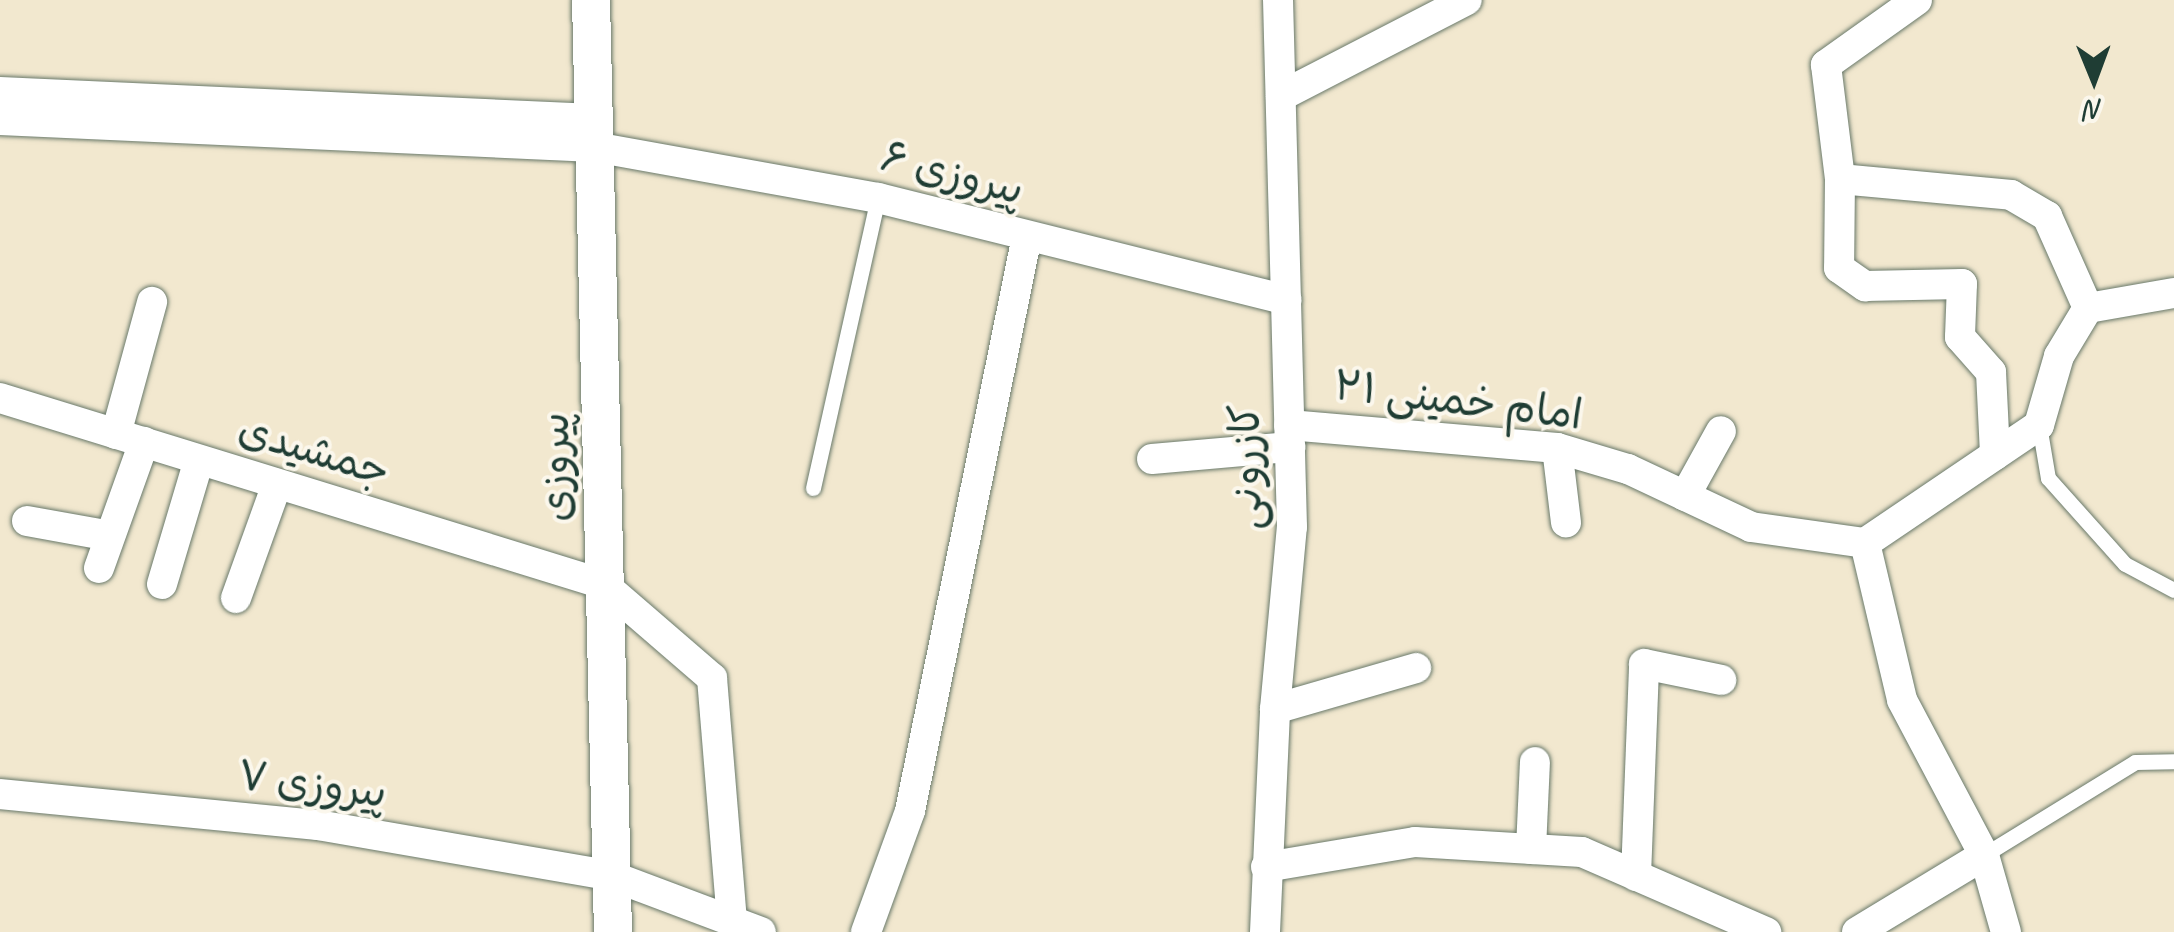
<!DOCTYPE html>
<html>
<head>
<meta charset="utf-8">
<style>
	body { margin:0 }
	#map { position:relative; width:2174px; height:932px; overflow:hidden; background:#f2e8cf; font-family:Caveat,"Playpen Sans Arabic",sans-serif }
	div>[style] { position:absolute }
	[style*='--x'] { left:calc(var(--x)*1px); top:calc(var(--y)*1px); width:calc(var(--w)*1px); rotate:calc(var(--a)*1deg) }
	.roads { filter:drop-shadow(0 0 2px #69796a) drop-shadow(0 0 2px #69796a) }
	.service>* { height:15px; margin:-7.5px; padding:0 7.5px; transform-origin:7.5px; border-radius:7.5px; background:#fff }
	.minor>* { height:30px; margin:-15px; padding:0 15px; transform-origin:15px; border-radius:15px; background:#fff }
	.tertiary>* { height:38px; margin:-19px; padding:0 19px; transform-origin:19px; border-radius:19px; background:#fff }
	span { translate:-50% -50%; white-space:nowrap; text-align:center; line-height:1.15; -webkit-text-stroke:8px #fbf7ec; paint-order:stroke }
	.street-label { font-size:42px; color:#1f3d34 }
	.north { position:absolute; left:2044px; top:30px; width:100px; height:100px; -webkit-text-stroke:8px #fbf7ec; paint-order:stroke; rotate:179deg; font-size:28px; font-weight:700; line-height:40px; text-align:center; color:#1f3d34 }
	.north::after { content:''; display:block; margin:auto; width:35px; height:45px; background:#1f3d34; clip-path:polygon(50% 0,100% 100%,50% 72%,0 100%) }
</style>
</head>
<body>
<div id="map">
	<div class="roads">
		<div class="service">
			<div style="--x:2039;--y:425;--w:54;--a:80.4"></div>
			<div style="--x:2048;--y:478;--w:115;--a:48.2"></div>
			<div style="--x:2125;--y:564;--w:55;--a:28"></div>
			<div style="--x:813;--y:488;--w:297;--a:-77.4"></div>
			<div style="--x:1984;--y:855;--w:177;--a:-31.6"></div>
			<div style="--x:2135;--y:762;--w:39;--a:-1"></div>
		</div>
		<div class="minor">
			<div style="--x:1917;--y:0;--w:112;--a:144.5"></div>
			<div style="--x:1826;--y:65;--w:115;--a:83"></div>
			<div style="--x:1840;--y:179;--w:89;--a:90.6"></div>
			<div style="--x:1839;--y:268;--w:32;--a:35"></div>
			<div style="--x:1865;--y:286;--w:97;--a:-1.2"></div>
			<div style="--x:1962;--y:284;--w:53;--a:92.2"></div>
			<div style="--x:1960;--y:337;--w:47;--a:48.5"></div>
			<div style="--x:1991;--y:372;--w:83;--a:87.2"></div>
			<div style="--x:0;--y:92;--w:595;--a:2.6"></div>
			<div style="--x:1281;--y:96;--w:209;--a:-27.3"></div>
			<div style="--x:0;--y:120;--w:595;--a:2.6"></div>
			<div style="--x:594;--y:147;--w:289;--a:10.2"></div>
			<div style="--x:878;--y:198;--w:421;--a:14"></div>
			<div style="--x:1840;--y:179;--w:172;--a:5.3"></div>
			<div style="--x:2011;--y:195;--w:42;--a:30.3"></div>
			<div style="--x:2047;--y:216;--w:101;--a:66"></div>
			<div style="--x:0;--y:398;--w:631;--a:17.14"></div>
			<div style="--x:603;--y:584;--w:144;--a:40.8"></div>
			<div style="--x:712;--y:678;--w:244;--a:85.3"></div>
			<div style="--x:1289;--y:425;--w:269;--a:4.9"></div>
			<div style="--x:1557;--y:448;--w:74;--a:16.5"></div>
			<div style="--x:1628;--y:469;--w:136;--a:25.2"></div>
			<div style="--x:1751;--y:527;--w:115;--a:8"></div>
			<div style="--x:1865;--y:543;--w:210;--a:-34.1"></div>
			<div style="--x:2039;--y:425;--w:72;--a:-73.8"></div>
			<div style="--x:2059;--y:356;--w:56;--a:-58.9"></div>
			<div style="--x:2088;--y:308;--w:87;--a:-9.9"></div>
			<div style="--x:116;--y:434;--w:137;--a:-74.7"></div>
			<div style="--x:1557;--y:448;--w:75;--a:83.1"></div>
			<div style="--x:1152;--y:459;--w:139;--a:-5"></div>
			<div style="--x:1685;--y:496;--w:74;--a:-61"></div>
			<div style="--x:27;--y:521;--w:84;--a:10.2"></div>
			<div style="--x:1865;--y:543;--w:161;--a:76.7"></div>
			<div style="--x:1902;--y:700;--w:175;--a:62.1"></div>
			<div style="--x:1984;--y:855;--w:80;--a:74.1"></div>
			<div style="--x:99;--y:568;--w:134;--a:-70.3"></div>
			<div style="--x:162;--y:584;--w:129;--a:-73.4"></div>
			<div style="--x:236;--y:598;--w:121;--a:-70.2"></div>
			<div style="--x:1275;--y:709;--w:147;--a:-16.2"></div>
			<div style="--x:0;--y:794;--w:320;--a:5.6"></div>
			<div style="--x:318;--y:825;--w:298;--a:9.8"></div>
			<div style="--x:612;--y:876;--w:159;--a:20.6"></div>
			<div style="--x:1531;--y:849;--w:87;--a:-87.4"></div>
			<div style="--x:1266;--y:867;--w:151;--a:-9.5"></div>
			<div style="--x:1415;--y:842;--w:167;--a:3.4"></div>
			<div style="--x:1582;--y:852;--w:201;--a:23.5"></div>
			<div style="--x:1636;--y:876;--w:212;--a:-87.8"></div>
			<div style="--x:1644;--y:664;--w:79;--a:11.7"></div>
			<div style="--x:866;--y:932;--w:129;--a:-70"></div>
			<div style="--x:910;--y:811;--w:587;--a:-78.5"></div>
			<div style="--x:1265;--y:932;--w:223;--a:-87.4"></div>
			<div style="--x:1275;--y:709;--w:183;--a:-84.7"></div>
			<div style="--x:1292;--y:527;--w:527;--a:-91.52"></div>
			<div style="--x:1857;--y:932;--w:149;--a:-31.2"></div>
		</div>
		<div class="tertiary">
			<div style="--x:591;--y:0;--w:932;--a:88.65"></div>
		</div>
	</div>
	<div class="street-label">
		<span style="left:952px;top:174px;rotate:14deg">پیروزی ۶</span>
		<span style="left:1458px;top:401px;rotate:7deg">امام خمینی ۲۱</span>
		<span style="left:314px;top:451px;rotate:17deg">جمشیدی</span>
		<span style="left:556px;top:467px;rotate:-91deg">پیروزی</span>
		<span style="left:1247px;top:467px;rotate:-91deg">کازرونی</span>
		<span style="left:312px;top:785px;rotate:7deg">پیروزی ۷</span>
	</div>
	<div class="north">N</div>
</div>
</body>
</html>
